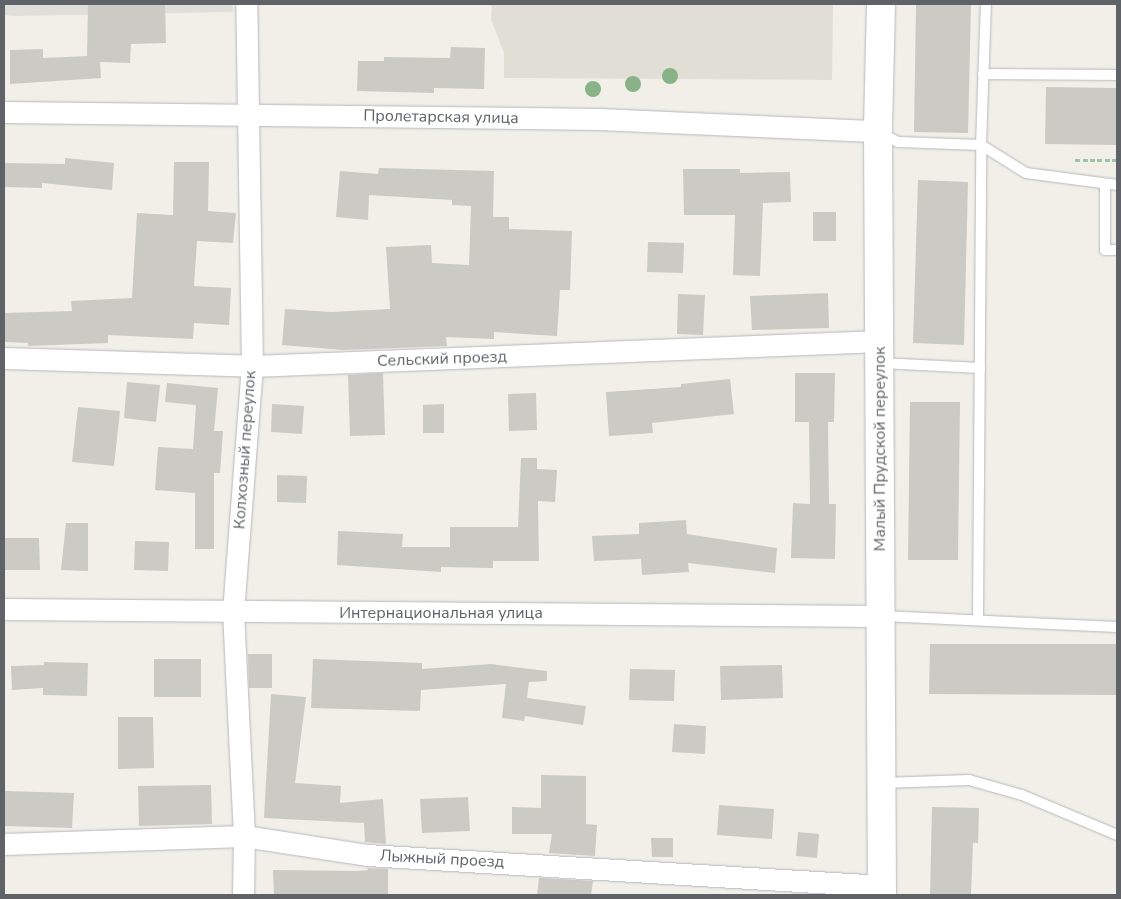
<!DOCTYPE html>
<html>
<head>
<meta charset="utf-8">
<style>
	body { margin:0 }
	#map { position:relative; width:1121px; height:899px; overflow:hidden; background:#f1efe8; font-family:"Nunito Sans",sans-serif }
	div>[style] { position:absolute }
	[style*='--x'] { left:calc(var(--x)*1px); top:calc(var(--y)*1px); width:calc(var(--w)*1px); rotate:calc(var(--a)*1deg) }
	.industrial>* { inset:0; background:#e0deda }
	.education>* { inset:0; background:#e1ded6 }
	.building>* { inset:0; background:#cccac5 }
	.path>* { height:3px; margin-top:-1.5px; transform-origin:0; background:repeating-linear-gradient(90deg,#9cc7a9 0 5px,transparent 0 7.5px) }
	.roads { filter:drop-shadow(0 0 1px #b5b8bc) drop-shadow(0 0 1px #b5b8bc) }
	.lane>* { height:10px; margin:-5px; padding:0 5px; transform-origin:5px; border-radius:5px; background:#fff }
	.street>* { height:21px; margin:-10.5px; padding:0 10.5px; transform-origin:10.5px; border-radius:10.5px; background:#fff }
	.secondary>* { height:28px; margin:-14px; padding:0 14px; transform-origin:14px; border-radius:14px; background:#fff }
	.trees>* { width:16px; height:16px; margin:-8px; border-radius:50%; background:#89b387 }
	span { translate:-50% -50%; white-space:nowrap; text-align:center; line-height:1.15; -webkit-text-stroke:4px #fff; paint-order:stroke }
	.street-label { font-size:16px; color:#5f6368 }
	.frame { position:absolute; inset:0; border:5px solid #5f6368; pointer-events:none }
</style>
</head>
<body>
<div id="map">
	<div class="industrial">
		<div style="clip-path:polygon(4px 4px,232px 4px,233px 12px,15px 16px,4px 15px)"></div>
	</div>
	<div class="education">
		<div style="clip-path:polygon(485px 4px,833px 4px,832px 80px,504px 78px,504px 53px,491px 19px,492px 6px)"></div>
	</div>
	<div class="building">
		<div style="clip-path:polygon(88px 4px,165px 4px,166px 43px,131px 44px,130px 63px,100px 62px,101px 78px,10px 84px,10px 50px,43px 49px,43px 58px,87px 56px)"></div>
		<div style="clip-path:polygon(916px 4px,971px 4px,968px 133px,914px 132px)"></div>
		<div style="clip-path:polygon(451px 47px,485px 48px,484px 89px,434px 88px,434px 93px,357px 91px,358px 61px,384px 61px,384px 57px,450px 58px)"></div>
		<div style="clip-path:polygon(1046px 87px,1117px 88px,1117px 145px,1045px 144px)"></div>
		<div style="clip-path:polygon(65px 158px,114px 163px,112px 190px,42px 183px,42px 188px,4px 187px,4px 163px,65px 164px)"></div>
		<div style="clip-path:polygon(174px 162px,209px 162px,208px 211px,236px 213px,233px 243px,197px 241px,194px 286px,231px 288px,229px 325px,194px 323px,193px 339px,108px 335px,108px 343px,28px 346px,28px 343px,4px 342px,4px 313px,72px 311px,71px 301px,132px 298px,137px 213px,173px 215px)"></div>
		<div style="clip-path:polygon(379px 168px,494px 171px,493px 217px,509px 217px,509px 229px,572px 231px,570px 290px,560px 290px,557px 336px,494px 332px,494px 339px,446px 337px,447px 346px,343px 350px,282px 345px,285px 309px,331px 312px,390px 309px,386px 247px,431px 245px,432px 263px,469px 265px,471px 206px,452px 205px,452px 200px,369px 195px,368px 220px,336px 217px,340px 171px,378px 174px)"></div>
		<div style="clip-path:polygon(683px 169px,740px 169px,740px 173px,790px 172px,791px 202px,763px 203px,760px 276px,733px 275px,735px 215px,684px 215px)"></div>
		<div style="clip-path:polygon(918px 180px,968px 182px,964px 345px,913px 343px)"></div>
		<div style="clip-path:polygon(813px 212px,836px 212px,836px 241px,813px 241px)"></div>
		<div style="clip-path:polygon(648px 242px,684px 243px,683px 273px,647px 272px)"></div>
		<div style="clip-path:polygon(828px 293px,829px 328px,752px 330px,750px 296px)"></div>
		<div style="clip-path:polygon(678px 294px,705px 295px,703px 335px,677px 334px)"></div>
		<div style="clip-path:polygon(383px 373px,385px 435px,350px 436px,348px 375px)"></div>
		<div style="clip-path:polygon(795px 373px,835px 373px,834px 422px,828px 422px,829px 504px,836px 504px,835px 559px,791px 558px,793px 503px,810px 504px,809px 422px,795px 422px)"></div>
		<div style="clip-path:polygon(730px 379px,734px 414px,652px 423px,653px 433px,609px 436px,606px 392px,681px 387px,681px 384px)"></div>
		<div style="clip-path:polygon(127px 382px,160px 385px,156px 422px,124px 418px)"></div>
		<div style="clip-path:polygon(167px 383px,218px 388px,214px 431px,223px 431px,220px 473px,214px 473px,214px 549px,195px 549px,195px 493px,155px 490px,158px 447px,193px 449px,196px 405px,165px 402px)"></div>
		<div style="clip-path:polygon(536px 393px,537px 430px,509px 431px,508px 394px)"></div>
		<div style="clip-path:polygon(910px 402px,960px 402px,958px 560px,908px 560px)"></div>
		<div style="clip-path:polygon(272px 404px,304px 406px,302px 434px,271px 432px)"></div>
		<div style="clip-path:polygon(444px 404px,444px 433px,423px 433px,423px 405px)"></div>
		<div style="clip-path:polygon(78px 407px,120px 411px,114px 466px,72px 462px)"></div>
		<div style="clip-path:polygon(521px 458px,537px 458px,537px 469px,557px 470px,555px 502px,538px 501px,539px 561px,493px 561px,493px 568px,441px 567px,441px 572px,337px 565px,338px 531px,403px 534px,402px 547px,450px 547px,450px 527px,518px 527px)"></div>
		<div style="clip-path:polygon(277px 475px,307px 476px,306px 503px,277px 502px)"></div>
		<div style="clip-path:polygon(686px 520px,687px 534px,777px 548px,775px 573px,688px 563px,689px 572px,642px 575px,641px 559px,594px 561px,592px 536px,639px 534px,639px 523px)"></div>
		<div style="clip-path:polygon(66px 523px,88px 523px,88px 571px,61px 570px)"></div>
		<div style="clip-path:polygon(4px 538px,39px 538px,40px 570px,4px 570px)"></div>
		<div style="clip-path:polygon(135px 541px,169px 542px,168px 571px,134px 570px)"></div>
		<div style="clip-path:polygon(930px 644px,1117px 644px,1117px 695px,929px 694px)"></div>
		<div style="clip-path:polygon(248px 654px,272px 654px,272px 688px,249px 688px)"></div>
		<div style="clip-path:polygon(154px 659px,201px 659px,201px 697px,154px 697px)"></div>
		<div style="clip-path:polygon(313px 659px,422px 663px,422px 669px,491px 664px,547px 671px,547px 681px,529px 682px,527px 698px,586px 706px,583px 725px,525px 716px,524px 721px,502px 718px,506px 684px,421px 690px,420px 711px,311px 708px)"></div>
		<div style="clip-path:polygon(44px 662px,88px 663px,87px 696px,43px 695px,43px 688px,12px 690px,11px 666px,44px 665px)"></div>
		<div style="clip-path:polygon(782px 665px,783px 698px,721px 700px,720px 666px)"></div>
		<div style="clip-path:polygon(630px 669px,675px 670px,674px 701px,629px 700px)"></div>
		<div style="clip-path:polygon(271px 694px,306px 697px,295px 783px,341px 786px,340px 803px,383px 799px,386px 844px,365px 842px,364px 823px,264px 818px)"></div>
		<div style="clip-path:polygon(118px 717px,153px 717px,154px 768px,118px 769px)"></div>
		<div style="clip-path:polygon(674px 724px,706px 726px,705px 754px,672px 752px)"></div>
		<div style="clip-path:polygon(541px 775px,586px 776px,586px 824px,597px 825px,595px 856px,549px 853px,552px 834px,512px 834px,512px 807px,541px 808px)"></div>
		<div style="clip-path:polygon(211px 785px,212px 824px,139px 826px,138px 786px)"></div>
		<div style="clip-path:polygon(4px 791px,74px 793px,72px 828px,4px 826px)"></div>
		<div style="clip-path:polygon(468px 797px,470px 831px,422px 833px,420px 799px)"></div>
		<div style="clip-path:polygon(719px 805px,774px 809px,772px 839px,717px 835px)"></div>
		<div style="clip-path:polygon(932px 807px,979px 808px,978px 843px,973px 843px,971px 895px,930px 895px)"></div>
		<div style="clip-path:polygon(798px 832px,819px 834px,817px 858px,796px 856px)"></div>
		<div style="clip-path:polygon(651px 838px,673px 838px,673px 857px,652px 857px)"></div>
		<div style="clip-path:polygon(367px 868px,388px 869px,388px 895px,274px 895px,273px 870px,358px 871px,368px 870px)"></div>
		<div style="clip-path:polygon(539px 878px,593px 881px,591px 895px,537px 895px)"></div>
	</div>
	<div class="path">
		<div style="--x:1075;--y:160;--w:42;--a:0"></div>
	</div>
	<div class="roads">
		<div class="lane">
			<div style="--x:983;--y:74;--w:134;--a:0.4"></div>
			<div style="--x:881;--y:133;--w:19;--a:28"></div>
			<div style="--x:898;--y:142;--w:83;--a:2.1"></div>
			<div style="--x:981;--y:145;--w:141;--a:-88"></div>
			<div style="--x:981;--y:145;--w:53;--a:31.9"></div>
			<div style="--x:1026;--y:173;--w:92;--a:7.5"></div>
			<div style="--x:1105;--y:185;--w:65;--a:90"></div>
			<div style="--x:1105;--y:250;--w:12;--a:0"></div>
			<div style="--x:881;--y:363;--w:99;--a:2.9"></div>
			<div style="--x:883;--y:616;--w:234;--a:2.7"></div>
			<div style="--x:978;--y:620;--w:475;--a:-89.6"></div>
			<div style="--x:883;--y:783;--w:86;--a:-2"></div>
			<div style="--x:969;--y:780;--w:55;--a:15.8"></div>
			<div style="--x:1022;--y:795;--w:103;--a:22.8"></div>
		</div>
		<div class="street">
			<div style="--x:4;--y:112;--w:595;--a:0.67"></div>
			<div style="--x:599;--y:119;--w:279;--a:2.5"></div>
			<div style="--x:4;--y:358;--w:248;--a:1.8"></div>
			<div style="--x:252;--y:366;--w:629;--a:-2.28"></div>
			<div style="--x:4;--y:609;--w:875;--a:0.46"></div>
			<div style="--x:4;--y:844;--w:240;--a:-1.9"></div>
			<div style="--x:244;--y:836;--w:124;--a:8.8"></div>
			<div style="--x:367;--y:855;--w:516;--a:3.44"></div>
			<div style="--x:243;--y:895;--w:59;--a:-89"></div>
			<div style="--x:244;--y:836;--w:224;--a:-92.8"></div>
			<div style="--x:233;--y:612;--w:247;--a:-85.6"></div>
			<div style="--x:252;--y:366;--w:362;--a:-90.9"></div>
		</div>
		<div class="secondary">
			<div style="--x:881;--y:4;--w:127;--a:91.4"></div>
			<div style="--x:878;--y:131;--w:764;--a:89.7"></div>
		</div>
	</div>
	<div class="trees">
		<div style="left:670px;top:76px"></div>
		<div style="left:633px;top:84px"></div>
		<div style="left:593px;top:89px"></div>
	</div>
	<div class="street-label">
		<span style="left:441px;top:117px;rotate:1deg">Пролетарская улица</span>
		<span style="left:442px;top:359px;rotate:-2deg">Сельский проезд</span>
		<span style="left:880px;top:449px;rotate:-90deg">Малый Прудской переулок</span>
		<span style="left:245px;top:450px;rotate:-86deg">Колхозный переулок</span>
		<span style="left:441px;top:613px">Интернациональная улица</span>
		<span style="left:442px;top:859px;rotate:3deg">Лыжный проезд</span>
	</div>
	<div class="frame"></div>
</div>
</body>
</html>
